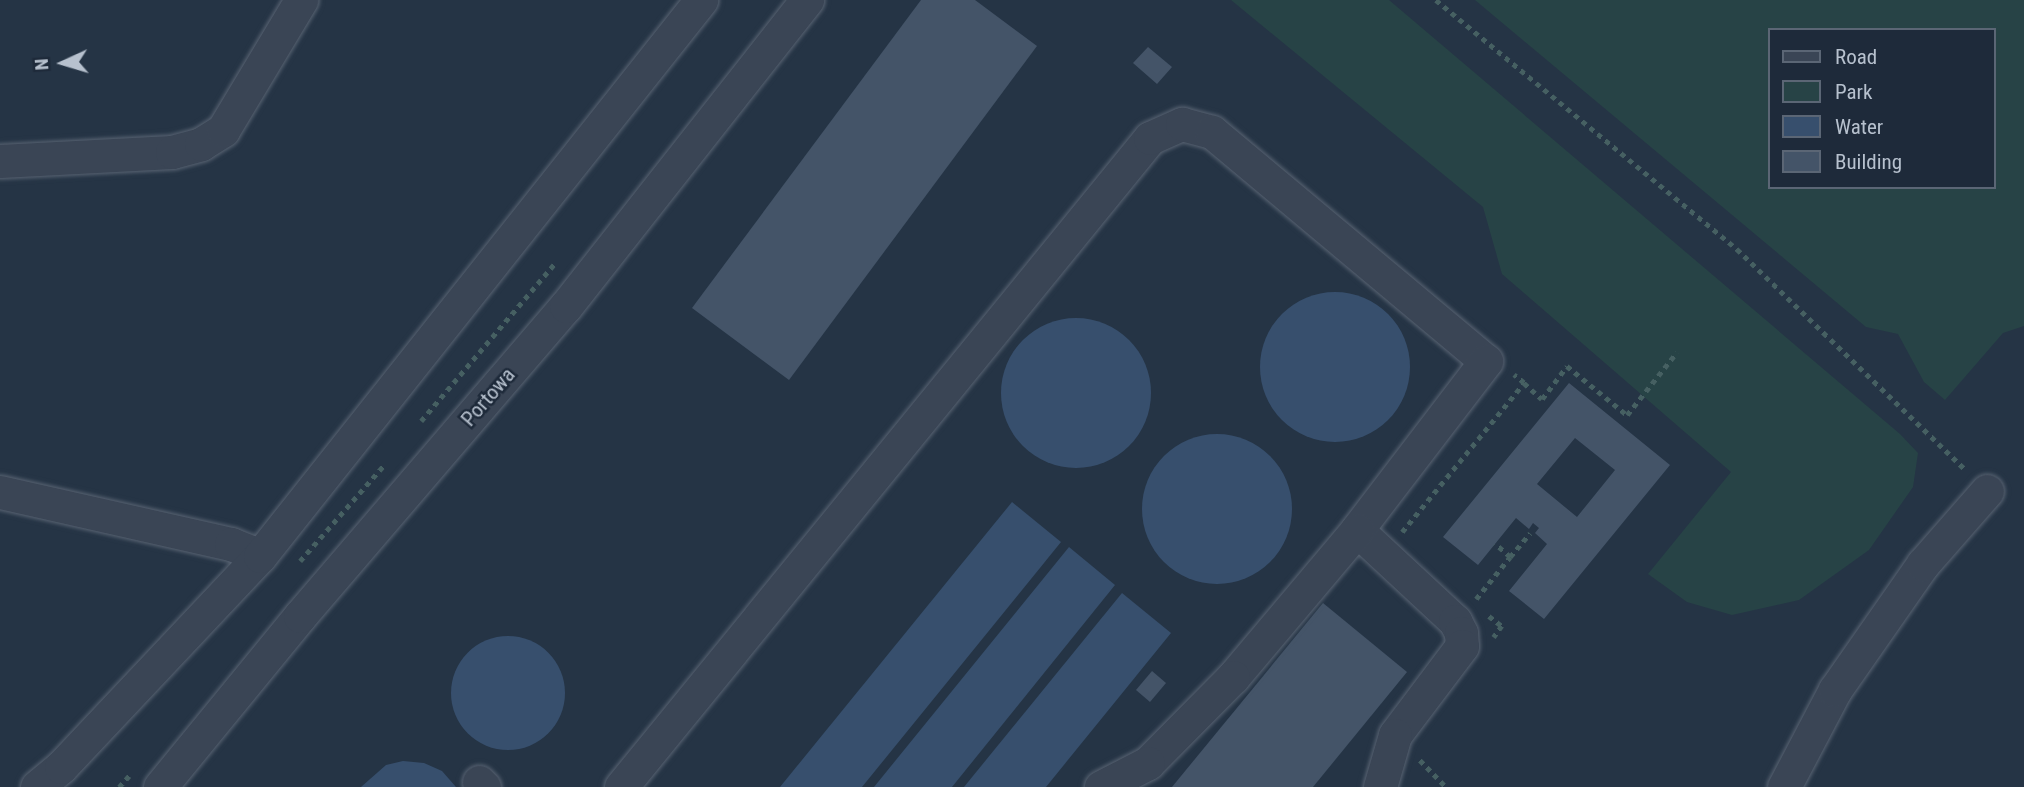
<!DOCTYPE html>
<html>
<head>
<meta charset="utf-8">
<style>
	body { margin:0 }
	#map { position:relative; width:2024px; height:787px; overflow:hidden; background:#253445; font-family:"Roboto Condensed",sans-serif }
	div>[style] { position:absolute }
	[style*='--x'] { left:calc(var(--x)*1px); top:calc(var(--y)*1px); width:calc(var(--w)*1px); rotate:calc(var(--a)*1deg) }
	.green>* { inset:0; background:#274346 }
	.water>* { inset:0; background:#374f6d }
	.round { border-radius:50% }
	.building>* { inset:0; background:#445468 }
	.path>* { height:4.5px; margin-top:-2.25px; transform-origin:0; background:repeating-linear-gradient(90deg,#466062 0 5px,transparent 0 10px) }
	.roads { filter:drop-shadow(0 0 2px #586372) drop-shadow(0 0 2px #586372) }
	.minor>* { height:33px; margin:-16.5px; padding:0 16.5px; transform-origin:16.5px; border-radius:16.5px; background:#3a4555 }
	span { translate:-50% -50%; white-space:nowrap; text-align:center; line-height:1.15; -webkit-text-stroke:5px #1e2a3a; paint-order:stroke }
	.street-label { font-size:21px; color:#b7c1ce }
	.legend { position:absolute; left:1768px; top:28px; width:228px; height:161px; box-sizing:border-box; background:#1e2a3a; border:2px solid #5b6675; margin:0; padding:9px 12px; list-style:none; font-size:21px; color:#b7c1ce }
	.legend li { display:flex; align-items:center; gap:14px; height:35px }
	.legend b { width:35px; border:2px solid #5b6675 }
	.north { position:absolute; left:28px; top:28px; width:70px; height:70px; -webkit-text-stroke:5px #1e2a3a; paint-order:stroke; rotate:266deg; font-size:19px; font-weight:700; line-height:28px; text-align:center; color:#b7c1ce }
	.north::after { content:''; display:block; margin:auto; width:24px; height:32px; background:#b7c1ce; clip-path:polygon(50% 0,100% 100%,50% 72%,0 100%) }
</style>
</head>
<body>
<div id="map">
	<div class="green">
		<div style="clip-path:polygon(1231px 0,1389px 0,1900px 434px,1918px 453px,1913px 487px,1869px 550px,1799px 600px,1732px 615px,1687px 602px,1648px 574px,1731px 472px,1502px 274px,1483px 207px)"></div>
		<div style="clip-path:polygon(evenodd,1475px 0,2024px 0,2024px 326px,2003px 333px,1945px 400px,1924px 382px,1898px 334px,1866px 327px,1475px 0,1770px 30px,1994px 30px,1994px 187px,1770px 187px,1770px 30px)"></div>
	</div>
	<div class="water">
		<div class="round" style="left:1260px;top:292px;width:150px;height:150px"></div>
		<div class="round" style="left:1001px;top:318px;width:150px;height:150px"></div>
		<div class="round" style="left:1142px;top:434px;width:150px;height:150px"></div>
		<div style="clip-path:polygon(1012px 502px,1061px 542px,862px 787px,780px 787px)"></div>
		<div style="clip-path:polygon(1069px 547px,1115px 585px,952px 787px,874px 787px)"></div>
		<div style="clip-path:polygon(1122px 593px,1171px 633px,1046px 787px,964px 787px)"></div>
		<div class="round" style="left:451px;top:636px;width:114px;height:114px"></div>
		<div style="clip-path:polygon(403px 761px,424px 763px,442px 771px,456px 787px,361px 787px,386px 765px)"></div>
	</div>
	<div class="building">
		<div style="clip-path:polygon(921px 0,975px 0,1037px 46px,789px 380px,692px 308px)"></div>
		<div style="clip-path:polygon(1148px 47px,1172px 67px,1157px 84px,1133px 63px)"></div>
		<div style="clip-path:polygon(evenodd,1569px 383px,1670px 465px,1544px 619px,1509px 591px,1547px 544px,1535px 533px,1539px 528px,1533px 523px,1529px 529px,1516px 518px,1478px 565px,1443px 537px,1569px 383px,1575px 438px,1615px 470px,1577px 517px,1537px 484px,1575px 438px)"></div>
		<div style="clip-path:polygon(1323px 603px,1407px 672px,1313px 787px,1172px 787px)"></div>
		<div style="clip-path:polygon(1152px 671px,1166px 683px,1150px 702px,1136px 690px)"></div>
	</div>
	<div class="path">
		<div style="--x:1436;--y:0;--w:391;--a:39.6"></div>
		<div style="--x:1737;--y:249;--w:318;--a:44"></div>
		<div style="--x:1524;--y:383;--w:24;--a:42"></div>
		<div style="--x:1542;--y:399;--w:41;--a:-52.9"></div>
		<div style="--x:1567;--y:366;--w:77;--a:39.2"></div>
		<div style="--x:1627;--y:415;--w:80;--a:-51.6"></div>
		<div style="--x:421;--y:421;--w:209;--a:-49.7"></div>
		<div style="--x:1402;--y:532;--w:193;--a:-50.7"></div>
		<div style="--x:1524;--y:383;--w:13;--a:-141"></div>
		<div style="--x:1510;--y:557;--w:31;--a:-50"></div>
		<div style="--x:300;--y:561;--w:128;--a:-48.8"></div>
		<div style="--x:1476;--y:599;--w:54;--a:-51"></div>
		<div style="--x:1510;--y:557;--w:20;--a:-139"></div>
		<div style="--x:1489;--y:616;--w:16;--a:38"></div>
		<div style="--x:1502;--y:626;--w:14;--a:126"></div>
		<div style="--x:1420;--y:760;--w:37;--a:46"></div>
		<div style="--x:119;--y:787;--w:15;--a:-48"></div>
	</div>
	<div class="roads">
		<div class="minor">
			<div style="--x:0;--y:161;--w:172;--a:-3"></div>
			<div style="--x:172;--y:152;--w:30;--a:-15"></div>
			<div style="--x:201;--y:144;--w:26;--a:-32"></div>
			<div style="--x:223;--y:130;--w:152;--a:-59"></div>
			<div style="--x:0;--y:492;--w:237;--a:12.7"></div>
			<div style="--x:231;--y:544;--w:31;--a:22"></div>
			<div style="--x:1357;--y:530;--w:134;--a:42.9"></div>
			<div style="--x:1455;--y:621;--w:13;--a:63"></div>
			<div style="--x:1461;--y:633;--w:13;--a:86"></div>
			<div style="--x:1462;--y:646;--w:111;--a:127"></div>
			<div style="--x:1395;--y:735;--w:54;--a:106.1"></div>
			<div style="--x:479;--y:782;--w:7;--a:45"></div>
			<div style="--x:37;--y:787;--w:31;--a:-40"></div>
			<div style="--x:61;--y:767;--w:290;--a:-46.7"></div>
			<div style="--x:260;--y:556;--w:710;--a:-51.58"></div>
			<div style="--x:160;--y:787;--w:221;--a:-50.7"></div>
			<div style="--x:300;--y:616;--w:408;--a:-49.4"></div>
			<div style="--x:566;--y:306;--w:390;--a:-51.8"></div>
			<div style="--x:621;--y:787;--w:837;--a:-50.82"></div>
			<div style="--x:1150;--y:138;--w:35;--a:-24"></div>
			<div style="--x:1182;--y:124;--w:31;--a:15"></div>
			<div style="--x:1212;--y:132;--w:357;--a:39.9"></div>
			<div style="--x:1486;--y:361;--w:213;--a:127.4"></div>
			<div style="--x:1357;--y:530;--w:192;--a:130.1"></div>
			<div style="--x:1233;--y:677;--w:121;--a:134.7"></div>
			<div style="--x:1148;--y:763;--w:53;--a:152.9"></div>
			<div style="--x:1784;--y:787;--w:110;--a:-62.3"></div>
			<div style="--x:1835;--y:690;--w:154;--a:-55.1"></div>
			<div style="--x:1923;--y:564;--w:97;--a:-48.8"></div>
		</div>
	</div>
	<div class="street-label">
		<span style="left:488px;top:397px;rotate:-49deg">Portowa</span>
	</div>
	<ul class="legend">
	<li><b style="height:9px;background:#3a4555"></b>Road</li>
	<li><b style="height:19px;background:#274346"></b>Park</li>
	<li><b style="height:19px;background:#374f6d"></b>Water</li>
	<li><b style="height:19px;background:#445468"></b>Building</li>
	</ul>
	<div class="north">N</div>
</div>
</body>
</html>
